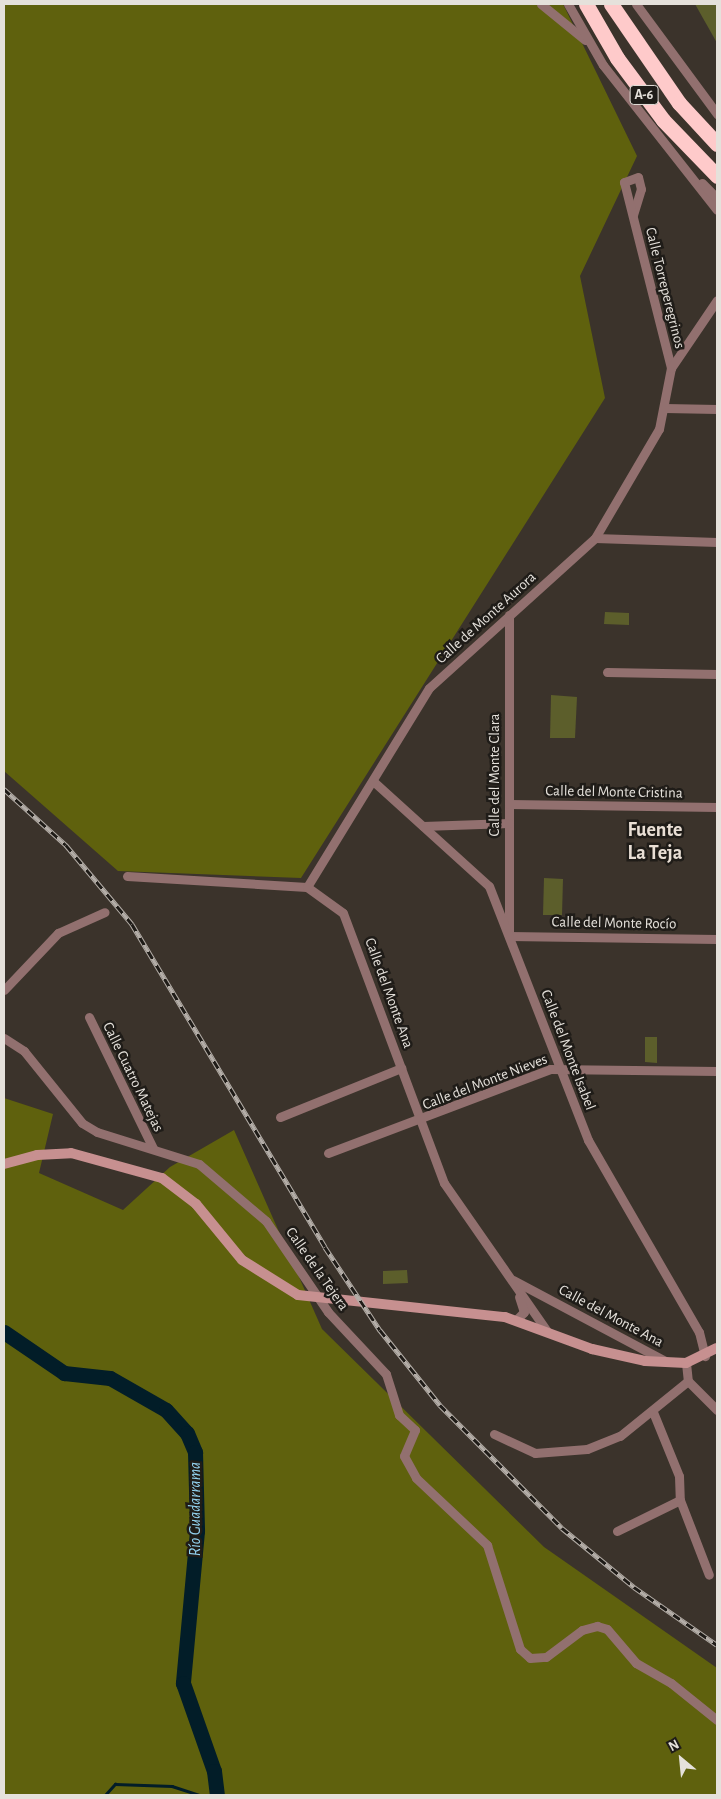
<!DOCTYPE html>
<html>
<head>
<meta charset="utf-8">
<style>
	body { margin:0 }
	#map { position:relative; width:721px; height:1799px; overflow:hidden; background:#3b332b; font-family:"Alegreya Sans",sans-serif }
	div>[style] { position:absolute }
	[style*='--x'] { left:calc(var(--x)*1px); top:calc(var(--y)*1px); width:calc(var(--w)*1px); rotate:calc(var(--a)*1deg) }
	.green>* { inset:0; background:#5c5e2b }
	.forest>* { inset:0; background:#5f610d }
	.stream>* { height:2.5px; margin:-1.25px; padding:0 1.25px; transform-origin:1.25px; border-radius:1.25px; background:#021d28 }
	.river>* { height:15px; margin:-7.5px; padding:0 7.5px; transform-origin:7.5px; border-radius:7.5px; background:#021d28 }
	.minor>* { height:9px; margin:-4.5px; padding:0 4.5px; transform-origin:4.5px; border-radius:4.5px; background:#92706f }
	.secondary>* { height:10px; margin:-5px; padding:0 5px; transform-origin:5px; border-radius:5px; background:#c79090 }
	.motorway>* { height:15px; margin:-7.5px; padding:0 7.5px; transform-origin:7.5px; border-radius:7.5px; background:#fecaca }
	.rail>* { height:4.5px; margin-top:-2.25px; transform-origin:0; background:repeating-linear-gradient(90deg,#1f1c18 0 8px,#b4aea8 0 16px); box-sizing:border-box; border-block:1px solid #b4aea8 }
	span { translate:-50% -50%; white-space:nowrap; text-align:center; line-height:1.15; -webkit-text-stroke:5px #1f1c18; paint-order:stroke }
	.shield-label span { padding:1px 4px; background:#1f1c18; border:1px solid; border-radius:4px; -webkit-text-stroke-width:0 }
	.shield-label { font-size:14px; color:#e5e1db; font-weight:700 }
	.street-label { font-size:15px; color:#e5e1db }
	.water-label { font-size:16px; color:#94d4f2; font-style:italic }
	.district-label { font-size:20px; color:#e9dfd5; font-weight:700 }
	.frame { position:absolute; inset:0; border:5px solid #e5e1db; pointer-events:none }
	.north { position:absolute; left:656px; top:1734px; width:50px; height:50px; -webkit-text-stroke:4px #1f1c18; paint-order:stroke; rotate:332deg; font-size:14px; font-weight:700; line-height:20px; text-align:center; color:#e5e1db }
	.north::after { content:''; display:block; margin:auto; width:18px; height:22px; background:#e5e1db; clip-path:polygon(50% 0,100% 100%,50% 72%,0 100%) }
</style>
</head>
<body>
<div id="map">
	<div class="green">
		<div style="clip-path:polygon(695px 4px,717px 4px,717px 43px)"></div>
		<div style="clip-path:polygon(605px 612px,629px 613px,629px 625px,604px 624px)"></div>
		<div style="clip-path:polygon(551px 695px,577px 697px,575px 738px,550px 738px)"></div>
		<div style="clip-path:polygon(544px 878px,563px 879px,562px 915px,543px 915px)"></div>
		<div style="clip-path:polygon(645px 1037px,657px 1037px,657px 1063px,645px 1062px)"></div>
		<div style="clip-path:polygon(407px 1270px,408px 1283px,383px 1284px,383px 1271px)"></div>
	</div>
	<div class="forest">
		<div style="clip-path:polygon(4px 4px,563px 4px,637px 156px,580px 276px,605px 398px,301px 878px,118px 871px,4px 771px)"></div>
		<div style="clip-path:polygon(4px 1098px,53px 1114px,39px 1173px,123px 1210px,170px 1167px,234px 1130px,322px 1329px,544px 1547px,717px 1668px,717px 1795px,4px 1795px)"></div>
	</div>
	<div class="stream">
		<div style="--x:105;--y:1795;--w:15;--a:-48"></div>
		<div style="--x:115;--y:1784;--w:57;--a:2"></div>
		<div style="--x:172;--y:1786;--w:29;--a:18"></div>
	</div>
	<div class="river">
		<div style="--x:4;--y:1332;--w:73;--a:34.3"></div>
		<div style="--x:64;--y:1373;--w:46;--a:6.2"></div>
		<div style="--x:110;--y:1378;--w:64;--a:29.7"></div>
		<div style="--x:166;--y:1410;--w:31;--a:48"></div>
		<div style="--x:187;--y:1433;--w:21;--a:67"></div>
		<div style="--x:195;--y:1452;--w:79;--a:88.5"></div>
		<div style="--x:197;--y:1531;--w:153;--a:95.3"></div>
		<div style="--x:183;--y:1683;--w:93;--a:70.6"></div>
		<div style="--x:214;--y:1771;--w:24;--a:83"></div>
	</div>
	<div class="minor">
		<div style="--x:541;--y:4;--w:57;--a:39.3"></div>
		<div style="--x:568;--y:4;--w:70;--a:60.2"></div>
		<div style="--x:603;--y:65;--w:184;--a:51.8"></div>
		<div style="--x:636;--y:4;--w:137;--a:53.6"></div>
		<div style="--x:702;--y:183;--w:21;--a:45"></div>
		<div style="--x:633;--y:215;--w:27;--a:-73"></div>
		<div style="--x:641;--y:189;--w:12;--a:-104"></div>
		<div style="--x:638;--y:177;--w:15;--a:160"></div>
		<div style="--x:624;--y:182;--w:192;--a:75.8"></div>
		<div style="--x:665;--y:408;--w:52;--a:1.1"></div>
		<div style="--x:595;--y:538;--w:122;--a:1.9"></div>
		<div style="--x:509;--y:615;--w:321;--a:90"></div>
		<div style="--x:509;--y:936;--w:208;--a:0.8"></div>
		<div style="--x:607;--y:672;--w:110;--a:1"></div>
		<div style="--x:373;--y:781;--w:156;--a:42.2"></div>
		<div style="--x:489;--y:886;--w:273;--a:68.7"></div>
		<div style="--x:588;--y:1140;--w:222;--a:60"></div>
		<div style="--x:699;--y:1332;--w:25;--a:76"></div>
		<div style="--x:509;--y:804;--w:208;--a:0.8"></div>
		<div style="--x:423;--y:826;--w:86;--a:-2"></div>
		<div style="--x:127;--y:876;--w:180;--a:3.5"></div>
		<div style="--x:307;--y:887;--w:44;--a:35.8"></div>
		<div style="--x:343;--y:913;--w:288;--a:69.5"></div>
		<div style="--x:444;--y:1183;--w:180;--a:55.2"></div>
		<div style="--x:307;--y:887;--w:233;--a:-58.5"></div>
		<div style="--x:429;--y:688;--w:224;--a:-42.1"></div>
		<div style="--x:595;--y:538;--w:126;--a:-59.6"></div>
		<div style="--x:659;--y:429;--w:62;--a:-78.9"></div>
		<div style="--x:671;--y:368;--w:82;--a:-55.9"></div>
		<div style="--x:4;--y:990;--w:79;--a:-46.5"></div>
		<div style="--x:58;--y:933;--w:51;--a:-24.1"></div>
		<div style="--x:89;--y:1017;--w:146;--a:64"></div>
		<div style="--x:4;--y:1038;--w:24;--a:33"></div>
		<div style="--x:24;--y:1051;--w:92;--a:51.1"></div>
		<div style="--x:82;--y:1123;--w:17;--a:31"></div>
		<div style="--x:97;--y:1132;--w:107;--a:17.4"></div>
		<div style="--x:199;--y:1164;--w:88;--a:40.4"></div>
		<div style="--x:266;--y:1221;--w:110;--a:55.7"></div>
		<div style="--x:328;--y:1312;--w:85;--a:46.9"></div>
		<div style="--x:386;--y:1374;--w:43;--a:72.4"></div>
		<div style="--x:399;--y:1415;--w:22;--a:43"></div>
		<div style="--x:415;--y:1430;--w:28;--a:113"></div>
		<div style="--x:404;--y:1456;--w:25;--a:61"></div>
		<div style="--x:416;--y:1478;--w:98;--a:43.3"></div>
		<div style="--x:487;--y:1545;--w:109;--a:72.4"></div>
		<div style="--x:520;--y:1649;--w:13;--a:42"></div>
		<div style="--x:530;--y:1658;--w:16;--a:-4"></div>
		<div style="--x:546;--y:1657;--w:45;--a:-36.9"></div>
		<div style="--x:582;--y:1630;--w:16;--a:-15"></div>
		<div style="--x:597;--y:1626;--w:10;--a:17"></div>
		<div style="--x:607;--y:1629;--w:45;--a:49.5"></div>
		<div style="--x:636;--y:1663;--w:40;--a:29.7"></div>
		<div style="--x:671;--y:1683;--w:59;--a:38.8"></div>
		<div style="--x:280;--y:1117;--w:131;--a:-22"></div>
		<div style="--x:328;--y:1153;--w:237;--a:-20.7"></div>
		<div style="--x:550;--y:1069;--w:167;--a:0.7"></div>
		<div style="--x:513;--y:1280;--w:174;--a:28"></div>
		<div style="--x:516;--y:1320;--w:11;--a:-45"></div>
		<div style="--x:524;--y:1312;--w:16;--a:-108"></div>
		<div style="--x:686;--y:1363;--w:18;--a:84"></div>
		<div style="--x:688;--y:1381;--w:41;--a:45"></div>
		<div style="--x:653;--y:1412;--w:69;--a:67.9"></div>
		<div style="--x:679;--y:1476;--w:24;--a:88"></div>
		<div style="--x:680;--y:1500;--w:80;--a:68.9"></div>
		<div style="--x:494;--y:1434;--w:45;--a:24.9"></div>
		<div style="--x:535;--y:1453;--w:52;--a:-4.4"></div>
		<div style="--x:587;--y:1449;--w:35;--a:-22"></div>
		<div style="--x:620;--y:1436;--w:87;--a:-39"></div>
		<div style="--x:617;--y:1531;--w:70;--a:-26.2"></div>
	</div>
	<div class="secondary">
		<div style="--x:4;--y:1164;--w:34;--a:-15"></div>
		<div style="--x:37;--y:1155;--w:34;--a:-3"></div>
		<div style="--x:71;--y:1153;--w:94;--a:15.4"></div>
		<div style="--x:162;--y:1178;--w:43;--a:37.4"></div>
		<div style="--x:196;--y:1204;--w:72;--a:50.6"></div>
		<div style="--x:242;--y:1260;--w:66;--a:32"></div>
		<div style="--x:298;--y:1295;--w:208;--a:6.1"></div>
		<div style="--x:505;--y:1317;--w:93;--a:20.2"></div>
		<div style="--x:592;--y:1349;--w:54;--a:12.8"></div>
		<div style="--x:645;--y:1361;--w:41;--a:2.8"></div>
		<div style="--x:686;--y:1363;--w:34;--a:-26"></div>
	</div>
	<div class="motorway">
		<div style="--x:586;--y:4;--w:62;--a:60.1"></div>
		<div style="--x:617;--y:58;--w:77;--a:53.4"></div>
		<div style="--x:663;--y:120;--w:78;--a:46"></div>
		<div style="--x:611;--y:4;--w:120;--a:55.5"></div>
		<div style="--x:679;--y:103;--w:56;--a:47.2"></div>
	</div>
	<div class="rail">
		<div style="--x:4;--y:789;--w:84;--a:42.1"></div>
		<div style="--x:66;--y:845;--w:103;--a:50.1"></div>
		<div style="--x:132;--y:924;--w:376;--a:59.1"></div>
		<div style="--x:325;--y:1247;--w:100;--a:56.5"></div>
		<div style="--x:380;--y:1330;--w:96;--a:51.3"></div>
		<div style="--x:440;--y:1405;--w:173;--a:45.2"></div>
		<div style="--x:562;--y:1528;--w:93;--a:39.3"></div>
		<div style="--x:634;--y:1587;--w:101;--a:34.9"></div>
	</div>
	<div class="shield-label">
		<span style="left:644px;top:95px">A-6</span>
	</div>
	<div class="street-label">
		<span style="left:665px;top:288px;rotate:76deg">Calle Torreperegrinos</span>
		<span style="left:486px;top:618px;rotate:-42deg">Calle de Monte Aurora</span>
		<span style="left:495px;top:775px;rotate:-90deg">Calle del Monte Clara</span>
		<span style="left:614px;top:792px;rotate:1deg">Calle del Monte Cristina</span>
		<span style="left:614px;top:923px;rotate:1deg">Calle del Monte Rocío</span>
		<span style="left:389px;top:993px;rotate:70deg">Calle del Monte Ana</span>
		<span style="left:568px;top:1050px;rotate:69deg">Calle del Monte Isabel</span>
		<span style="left:133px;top:1077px;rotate:64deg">Calle Cuatro Matejas</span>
		<span style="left:485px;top:1082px;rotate:-21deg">Calle del Monte Nieves</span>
		<span style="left:317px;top:1269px;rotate:55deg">Calle de la Tejera</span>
		<span style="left:611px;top:1316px;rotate:28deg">Calle del Monte Ana</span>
	</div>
	<div class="water-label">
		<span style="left:195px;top:1509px;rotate:-90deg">Río Guadarrama</span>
	</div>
	<div class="district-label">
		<span style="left:655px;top:842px">Fuente<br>La Teja</span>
	</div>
	<div class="frame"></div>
	<div class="north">N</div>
</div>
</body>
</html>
